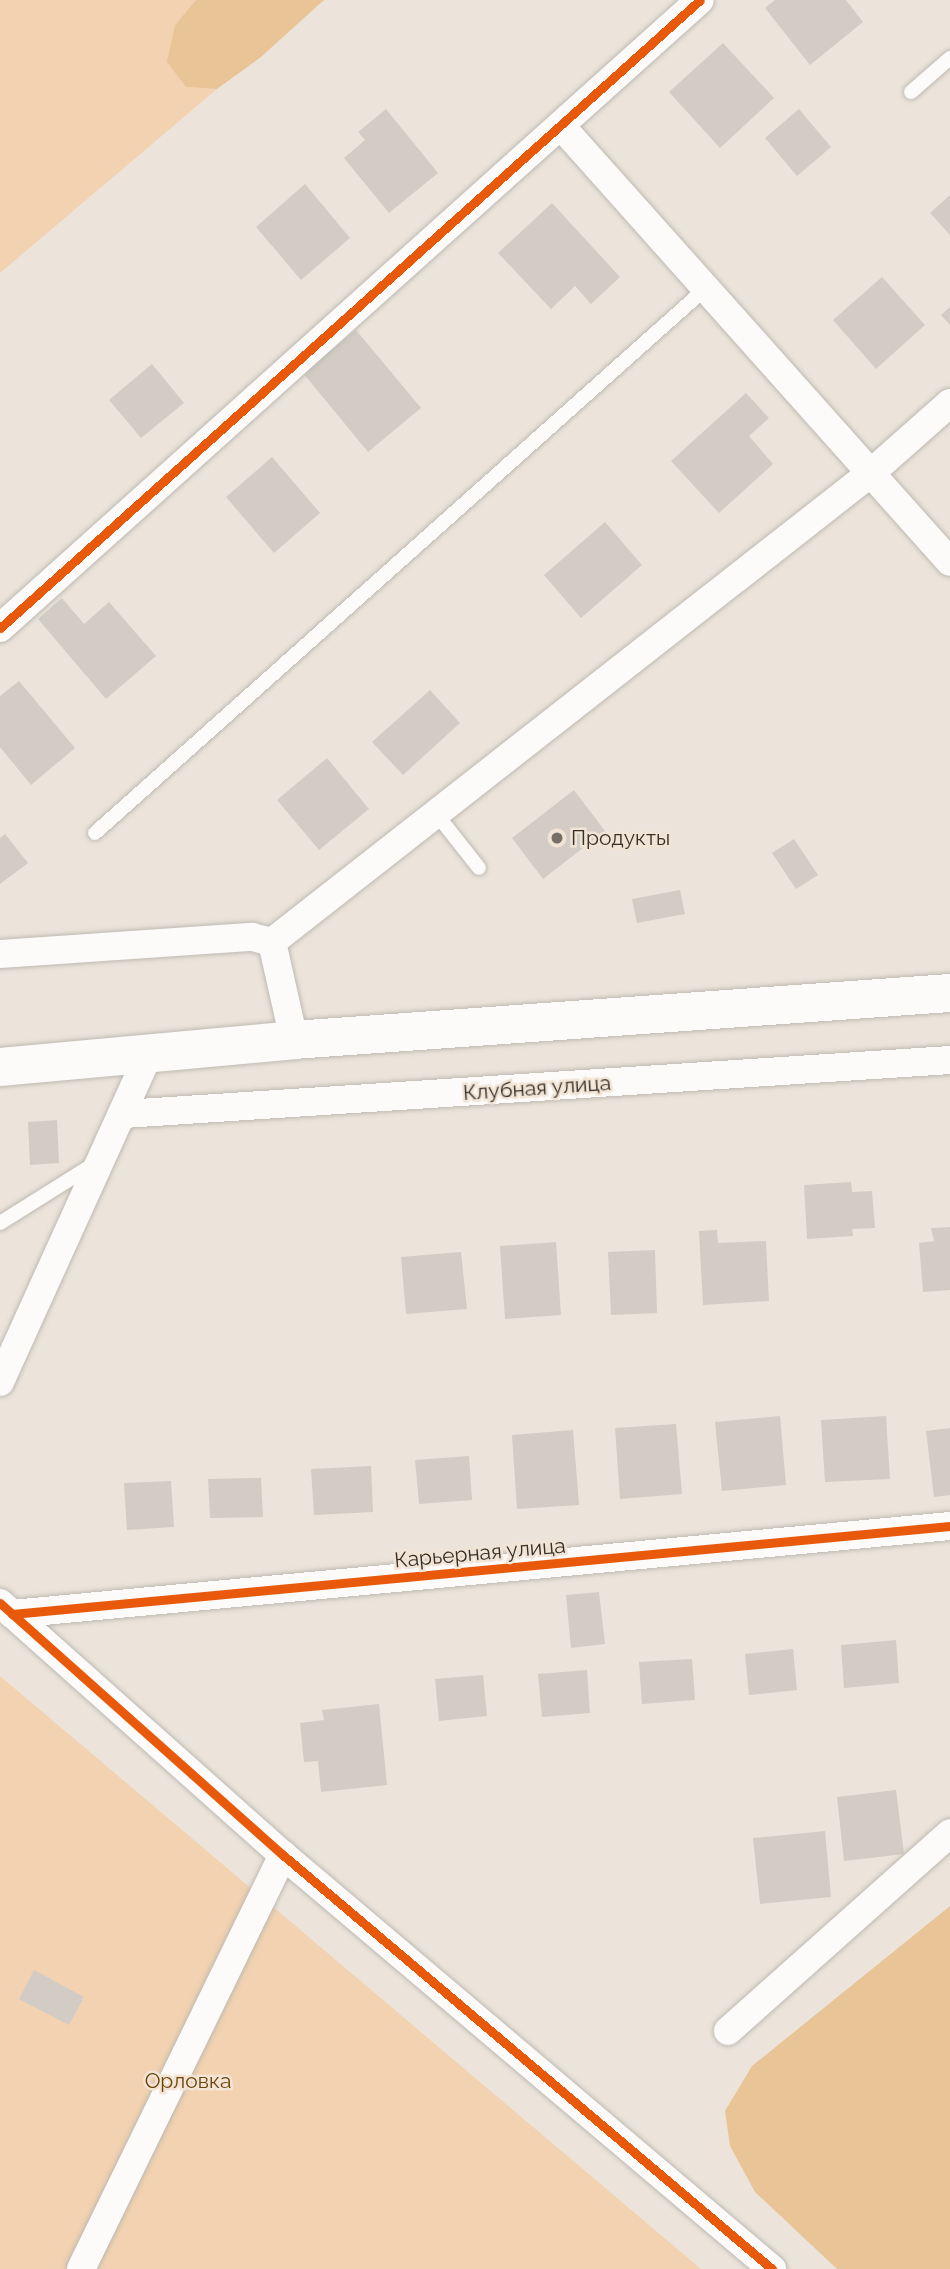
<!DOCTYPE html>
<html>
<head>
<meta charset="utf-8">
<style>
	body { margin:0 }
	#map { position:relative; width:950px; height:2269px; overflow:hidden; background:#ece4db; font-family:Raleway,sans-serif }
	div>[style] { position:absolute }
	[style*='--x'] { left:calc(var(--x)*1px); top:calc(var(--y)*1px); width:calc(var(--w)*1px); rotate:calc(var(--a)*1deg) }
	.green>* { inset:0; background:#f2d2b0 }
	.forest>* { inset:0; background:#e9c497 }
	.building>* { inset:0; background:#d2ccc4 }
	.roads { filter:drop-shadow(0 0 2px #beb9b2) drop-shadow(0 0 2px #beb9b2) }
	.lane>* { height:14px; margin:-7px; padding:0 7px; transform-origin:7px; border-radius:7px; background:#fcfbfa }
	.street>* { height:28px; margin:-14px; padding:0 14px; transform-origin:14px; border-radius:14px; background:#fcfbfa }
	.secondary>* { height:38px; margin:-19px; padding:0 19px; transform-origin:19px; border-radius:19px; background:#fcfbfa }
	.cycleway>* { height:9px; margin:-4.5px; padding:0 4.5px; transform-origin:4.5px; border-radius:4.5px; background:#e8590c }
	.dots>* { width:19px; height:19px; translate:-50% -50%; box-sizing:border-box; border:4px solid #f2e4d5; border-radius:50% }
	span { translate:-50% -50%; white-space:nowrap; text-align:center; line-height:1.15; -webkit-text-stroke:5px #f2e4d5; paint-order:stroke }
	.poi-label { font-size:21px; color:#35302a }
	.left { translate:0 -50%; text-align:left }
	.street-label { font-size:21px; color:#35302a }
	.park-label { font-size:21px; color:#6d450b }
</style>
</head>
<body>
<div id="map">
	<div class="green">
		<div style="clip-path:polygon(0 0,196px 0,175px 25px,186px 87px,217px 89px,0 273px)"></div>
		<div style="clip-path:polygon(0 1676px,701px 2269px,0 2269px)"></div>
	</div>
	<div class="forest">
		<div style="clip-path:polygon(196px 0,324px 0,261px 57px,217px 89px,186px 87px,167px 62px,175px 25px)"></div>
		<div style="clip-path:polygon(950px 1906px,950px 2269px,837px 2269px,755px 2192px,730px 2146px,725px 2111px,752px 2066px)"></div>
	</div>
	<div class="building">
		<div style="clip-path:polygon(775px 0,846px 0,863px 22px,810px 65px,765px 8px)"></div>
		<div style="clip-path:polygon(723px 43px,774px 98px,720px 148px,669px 92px)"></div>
		<div style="clip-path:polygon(386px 109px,438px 173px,389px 213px,344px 158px,365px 140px,358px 132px)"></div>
		<div style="clip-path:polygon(799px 109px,831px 147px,797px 176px,765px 138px)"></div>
		<div style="clip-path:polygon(305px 184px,350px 238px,301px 280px,256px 227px)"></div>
		<div style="clip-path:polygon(950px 195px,950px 235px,930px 213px)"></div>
		<div style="clip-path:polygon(552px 203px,620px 277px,591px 304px,575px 286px,551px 309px,498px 253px)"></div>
		<div style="clip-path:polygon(882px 277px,925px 325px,876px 369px,833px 320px)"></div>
		<div style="clip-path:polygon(950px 307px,950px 325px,941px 315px)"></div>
		<div style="clip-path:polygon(356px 330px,421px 408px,368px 452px,303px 373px)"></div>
		<div style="clip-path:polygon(152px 364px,184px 403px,141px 438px,109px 400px)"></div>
		<div style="clip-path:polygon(746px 393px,769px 418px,749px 436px,773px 464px,719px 513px,671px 461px)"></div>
		<div style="clip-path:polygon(272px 457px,320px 513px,274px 553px,226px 497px)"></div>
		<div style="clip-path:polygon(605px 522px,642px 565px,581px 618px,544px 575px)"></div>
		<div style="clip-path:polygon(62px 598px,84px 624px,109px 602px,156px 656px,106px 699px,38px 619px)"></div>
		<div style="clip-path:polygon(19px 681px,75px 748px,31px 785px,0 747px,0 696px)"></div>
		<div style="clip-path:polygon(430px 690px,460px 723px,403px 775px,372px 742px)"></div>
		<div style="clip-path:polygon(327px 758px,369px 809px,319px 850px,277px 800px)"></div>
		<div style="clip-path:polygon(574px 790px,605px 831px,543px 879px,512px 838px)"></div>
		<div style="clip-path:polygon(5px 834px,28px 863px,0 884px,0 838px)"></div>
		<div style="clip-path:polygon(794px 839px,818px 875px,796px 889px,772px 853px)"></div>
		<div style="clip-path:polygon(680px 890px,685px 914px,637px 923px,632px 899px)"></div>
		<div style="clip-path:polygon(57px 1120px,59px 1163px,30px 1165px,28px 1122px)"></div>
		<div style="clip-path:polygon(851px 1182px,852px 1192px,872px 1191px,875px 1228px,852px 1229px,853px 1236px,807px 1239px,804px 1185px)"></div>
		<div style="clip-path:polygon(950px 1227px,950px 1290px,923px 1292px,919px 1243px,934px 1241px,931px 1228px)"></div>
		<div style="clip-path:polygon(717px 1230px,718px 1243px,766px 1241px,769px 1301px,703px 1305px,699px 1231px)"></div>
		<div style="clip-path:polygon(556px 1242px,561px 1315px,505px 1319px,500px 1246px)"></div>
		<div style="clip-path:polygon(655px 1250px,657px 1313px,611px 1315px,608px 1252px)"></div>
		<div style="clip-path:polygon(461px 1252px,467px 1309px,406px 1314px,401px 1257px)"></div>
		<div style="clip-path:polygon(780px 1416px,786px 1485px,722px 1491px,715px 1422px)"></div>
		<div style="clip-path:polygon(886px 1416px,890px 1479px,825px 1482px,821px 1420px)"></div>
		<div style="clip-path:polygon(676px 1424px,682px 1494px,620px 1499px,615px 1428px)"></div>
		<div style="clip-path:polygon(950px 1428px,950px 1495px,934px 1497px,926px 1431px)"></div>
		<div style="clip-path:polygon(573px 1430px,579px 1505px,517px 1509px,512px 1435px)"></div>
		<div style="clip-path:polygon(469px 1456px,472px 1500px,419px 1504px,415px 1460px)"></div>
		<div style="clip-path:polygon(371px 1466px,373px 1512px,314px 1515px,311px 1469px)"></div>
		<div style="clip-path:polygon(261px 1478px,263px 1517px,210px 1518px,208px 1479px)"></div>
		<div style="clip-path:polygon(171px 1481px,174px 1527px,127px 1530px,124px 1483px)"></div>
		<div style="clip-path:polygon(599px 1592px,605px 1644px,571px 1648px,566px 1595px)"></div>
		<div style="clip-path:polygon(896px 1640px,899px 1683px,844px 1688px,841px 1645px)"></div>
		<div style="clip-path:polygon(793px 1649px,797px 1690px,749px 1695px,745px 1654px)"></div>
		<div style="clip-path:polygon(692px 1659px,695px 1700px,642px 1704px,639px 1662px)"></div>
		<div style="clip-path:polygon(587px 1670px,590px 1713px,542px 1717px,538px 1674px)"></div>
		<div style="clip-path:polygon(483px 1675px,487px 1716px,439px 1721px,435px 1679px)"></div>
		<div style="clip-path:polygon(379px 1704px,387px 1785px,321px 1792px,318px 1761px,304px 1762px,300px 1723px,324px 1720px,322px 1710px)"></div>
		<div style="clip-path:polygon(896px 1790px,904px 1854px,844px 1861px,837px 1797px)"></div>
		<div style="clip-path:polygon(825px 1831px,831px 1897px,760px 1904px,753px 1838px)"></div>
		<div style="clip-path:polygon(34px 1970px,84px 1997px,69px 2025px,19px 1999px)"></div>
	</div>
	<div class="roads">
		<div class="lane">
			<div style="--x:911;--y:92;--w:52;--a:-41.1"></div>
			<div style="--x:438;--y:816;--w:66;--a:51.7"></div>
			<div style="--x:95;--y:833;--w:819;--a:-41.73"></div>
			<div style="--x:0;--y:1223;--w:111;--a:-32.1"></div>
		</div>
		<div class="street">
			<div style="--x:561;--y:126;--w:584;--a:48.26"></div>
			<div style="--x:0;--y:628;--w:940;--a:-41.9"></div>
			<div style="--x:272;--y:942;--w:762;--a:-38.07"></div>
			<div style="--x:872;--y:472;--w:104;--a:-41.5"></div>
			<div style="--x:272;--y:942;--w:100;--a:77.3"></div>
			<div style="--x:0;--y:954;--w:253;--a:-3.9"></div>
			<div style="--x:252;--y:937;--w:21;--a:14"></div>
			<div style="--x:124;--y:1114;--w:828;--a:-3.74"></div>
			<div style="--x:0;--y:1382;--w:358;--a:-65.6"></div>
			<div style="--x:0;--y:1603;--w:379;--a:41.7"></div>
			<div style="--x:283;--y:1855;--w:641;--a:40.25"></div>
			<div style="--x:12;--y:1614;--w:942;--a:-5.36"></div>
			<div style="--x:728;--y:2031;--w:297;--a:-41.7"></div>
			<div style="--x:81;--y:2269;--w:461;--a:-64"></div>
		</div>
		<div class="secondary">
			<div style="--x:0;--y:1067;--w:295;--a:-5.2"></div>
			<div style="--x:294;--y:1040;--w:658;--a:-4.1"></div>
		</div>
	</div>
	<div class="cycleway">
		<div style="--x:0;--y:628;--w:940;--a:-41.9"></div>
		<div style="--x:0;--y:1603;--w:379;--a:41.7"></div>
		<div style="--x:283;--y:1855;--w:641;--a:40.25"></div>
		<div style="--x:12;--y:1614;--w:942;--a:-5.36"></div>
	</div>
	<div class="dots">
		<div style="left:557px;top:838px;background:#756f68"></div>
	</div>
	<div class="poi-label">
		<span class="left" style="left:571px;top:838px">Продукты</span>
	</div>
	<div class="street-label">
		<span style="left:537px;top:1088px;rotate:-4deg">Клубная улица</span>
		<span style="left:480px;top:1553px;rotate:-5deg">Карьерная улица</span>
	</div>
	<div class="park-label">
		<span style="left:188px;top:2081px">Орловка</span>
	</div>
</div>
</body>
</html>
